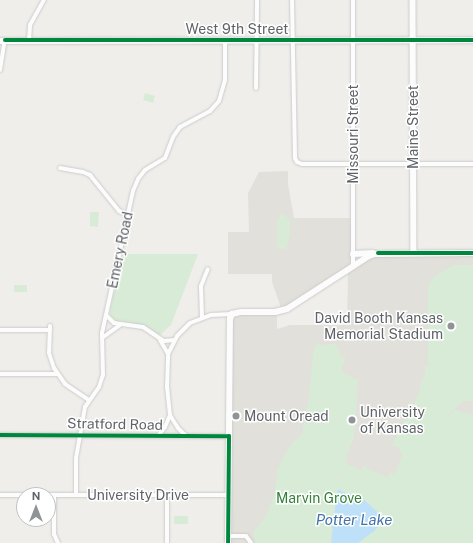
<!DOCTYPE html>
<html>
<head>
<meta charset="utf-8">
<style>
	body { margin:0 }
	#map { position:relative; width:473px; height:543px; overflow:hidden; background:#efeeea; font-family:"Public Sans",sans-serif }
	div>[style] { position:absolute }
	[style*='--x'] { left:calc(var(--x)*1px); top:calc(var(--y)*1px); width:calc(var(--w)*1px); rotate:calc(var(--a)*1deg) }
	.education>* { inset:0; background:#e2e0da }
	.green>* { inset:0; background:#d8ebd6 }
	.water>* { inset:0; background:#bfe0f9 }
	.roads { filter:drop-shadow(0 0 1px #cbcccc) drop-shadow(0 0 1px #cbcccc) }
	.street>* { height:4px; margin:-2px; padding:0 2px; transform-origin:2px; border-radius:2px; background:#fdfcfc }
	.secondary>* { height:5.5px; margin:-2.75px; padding:0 2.75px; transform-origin:2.75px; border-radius:2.75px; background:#fdfcfc }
	.cycleway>* { height:4px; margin:-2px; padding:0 2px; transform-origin:2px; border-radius:2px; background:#00873e }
	.dots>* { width:11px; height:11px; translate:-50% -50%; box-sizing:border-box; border:2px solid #fff; border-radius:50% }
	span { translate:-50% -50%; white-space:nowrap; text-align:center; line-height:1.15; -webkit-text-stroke:3px #fff; paint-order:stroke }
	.street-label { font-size:14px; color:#5f6368 }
	.poi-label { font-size:14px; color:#5f6368 }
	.right { translate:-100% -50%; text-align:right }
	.left { translate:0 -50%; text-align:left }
	.park-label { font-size:14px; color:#348238 }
	.water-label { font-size:15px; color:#4174aa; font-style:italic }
	.north { position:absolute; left:16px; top:487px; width:40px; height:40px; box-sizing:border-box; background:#fff; border:1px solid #bfc1c3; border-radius:50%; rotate:0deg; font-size:11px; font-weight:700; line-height:16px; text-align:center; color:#5f6368 }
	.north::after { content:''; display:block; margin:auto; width:14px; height:18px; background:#919496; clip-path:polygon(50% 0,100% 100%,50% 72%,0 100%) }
</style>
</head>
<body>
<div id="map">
	<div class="education">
		<div style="clip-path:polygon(288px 171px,288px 184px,294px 218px,351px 218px,351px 262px,349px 266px,289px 306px,281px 308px,272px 282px,272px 274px,228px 274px,228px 232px,249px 232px,248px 193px,259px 172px)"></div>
		<div style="clip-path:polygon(473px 255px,473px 543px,231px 543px,232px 323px,234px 318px,239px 315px,277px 314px,277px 329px,290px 325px,347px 325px,348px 274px,367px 260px,376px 256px)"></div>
	</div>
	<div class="green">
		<div style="clip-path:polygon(145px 93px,155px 96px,153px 103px,143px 100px)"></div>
		<div style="clip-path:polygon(90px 212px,99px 212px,98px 227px,90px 226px)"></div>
		<div style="clip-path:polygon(281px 213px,289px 219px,290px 224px,290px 234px,286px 249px,277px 248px,277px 223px)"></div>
		<div style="clip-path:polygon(122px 254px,198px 254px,171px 325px,159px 336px,144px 325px,118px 322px,111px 316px,110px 311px)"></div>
		<div style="clip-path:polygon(454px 265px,473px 265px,473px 401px,462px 401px,444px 420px,455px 410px,473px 415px,473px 543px,255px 543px,253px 532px,267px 515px,274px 496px,278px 468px,290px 446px,302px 433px,309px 397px,313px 353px,317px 343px,325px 346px,336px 343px,341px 357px,346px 355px,341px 370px,352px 378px,358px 379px,354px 437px,345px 459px,348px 461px,346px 463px,353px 467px,355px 465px,356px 468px,361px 471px,364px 466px,372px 472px,374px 471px,387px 478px,391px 472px,395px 474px,403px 453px,399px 451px,400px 448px,392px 445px,404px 421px,406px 421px,410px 413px,407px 411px,410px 403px,414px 404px,421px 388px,419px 387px,425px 373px,425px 366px,428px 366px,428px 286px,434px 277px)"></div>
		<div style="clip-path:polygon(14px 285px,27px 285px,27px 292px,14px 292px)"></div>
		<div style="clip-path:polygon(174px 516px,188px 516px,188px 524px,174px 524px)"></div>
	</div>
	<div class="water">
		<div style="clip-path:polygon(339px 489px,343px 492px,354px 495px,364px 500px,381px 515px,382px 523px,373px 532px,358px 543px,331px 543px,337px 492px)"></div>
	</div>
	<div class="roads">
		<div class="street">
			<div style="--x:292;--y:0;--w:158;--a:88.9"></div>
			<div style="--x:295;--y:158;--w:4;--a:63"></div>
			<div style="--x:297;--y:162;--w:5;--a:22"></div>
			<div style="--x:302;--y:164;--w:171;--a:0"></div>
			<div style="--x:353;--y:0;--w:267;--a:90"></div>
			<div style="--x:29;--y:40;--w:15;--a:-86"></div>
			<div style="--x:30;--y:25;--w:29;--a:-61"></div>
			<div style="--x:0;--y:70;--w:30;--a:-81"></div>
			<div style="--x:256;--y:88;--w:88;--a:-89.3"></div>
			<div style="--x:60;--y:168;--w:23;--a:10"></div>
			<div style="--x:83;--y:172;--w:8;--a:23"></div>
			<div style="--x:90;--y:175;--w:46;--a:51.1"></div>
			<div style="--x:119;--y:211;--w:10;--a:24"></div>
			<div style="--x:106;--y:315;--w:11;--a:45"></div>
			<div style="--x:114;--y:323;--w:29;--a:8"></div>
			<div style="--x:143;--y:327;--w:25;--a:34"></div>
			<div style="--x:164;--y:341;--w:11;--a:-5"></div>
			<div style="--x:202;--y:317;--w:31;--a:-92"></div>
			<div style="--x:201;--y:286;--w:18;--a:-68"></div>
			<div style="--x:50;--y:326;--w:27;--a:92"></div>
			<div style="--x:49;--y:353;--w:16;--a:72"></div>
			<div style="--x:54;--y:368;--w:19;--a:55"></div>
			<div style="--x:65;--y:384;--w:29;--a:34"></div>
			<div style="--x:0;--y:330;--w:50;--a:0"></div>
			<div style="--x:102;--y:338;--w:22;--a:-36"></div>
			<div style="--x:160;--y:340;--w:16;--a:60"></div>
			<div style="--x:0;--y:374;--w:57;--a:0"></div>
			<div style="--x:0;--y:435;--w:229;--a:0.3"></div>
			<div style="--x:158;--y:436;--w:11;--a:-52"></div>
			<div style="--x:165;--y:427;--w:13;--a:-67"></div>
			<div style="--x:186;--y:436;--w:11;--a:-135"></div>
			<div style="--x:178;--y:428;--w:15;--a:-122"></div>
			<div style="--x:170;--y:415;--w:28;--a:-96"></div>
			<div style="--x:167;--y:387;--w:33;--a:-88"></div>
			<div style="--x:168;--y:354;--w:20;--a:-63"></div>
			<div style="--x:177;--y:336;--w:18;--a:-45"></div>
			<div style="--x:190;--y:323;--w:22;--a:-21"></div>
			<div style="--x:211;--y:315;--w:21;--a:-3"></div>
			<div style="--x:0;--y:495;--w:24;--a:0"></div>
			<div style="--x:48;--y:495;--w:181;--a:0"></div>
			<div style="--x:54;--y:495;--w:39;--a:90"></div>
			<div style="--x:54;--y:534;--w:10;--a:66"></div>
			<div style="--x:76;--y:495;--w:37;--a:-90"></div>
			<div style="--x:76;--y:458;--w:52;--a:-80"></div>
			<div style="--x:85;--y:407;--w:24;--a:-55"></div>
			<div style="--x:99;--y:387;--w:13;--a:-72"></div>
			<div style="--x:103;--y:375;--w:42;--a:-91.4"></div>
			<div style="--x:102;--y:333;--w:145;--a:-77.7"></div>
			<div style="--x:133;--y:191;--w:13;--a:-67"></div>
			<div style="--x:138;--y:179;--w:11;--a:-52"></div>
			<div style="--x:145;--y:170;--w:23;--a:-31"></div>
			<div style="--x:165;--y:158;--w:22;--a:-69"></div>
			<div style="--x:173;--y:137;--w:12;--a:-55"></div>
			<div style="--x:180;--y:127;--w:34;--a:-28"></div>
			<div style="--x:210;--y:111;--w:13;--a:-48"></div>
			<div style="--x:219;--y:101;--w:22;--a:-74"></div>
			<div style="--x:225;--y:80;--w:40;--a:-90"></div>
			<div style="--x:228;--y:536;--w:18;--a:0"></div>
			<div style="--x:246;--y:536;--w:9;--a:54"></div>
			<div style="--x:167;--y:543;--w:48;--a:-90"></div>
		</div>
		<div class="secondary">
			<div style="--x:413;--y:0;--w:253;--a:89.8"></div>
			<div style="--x:0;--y:41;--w:473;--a:-0.1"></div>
			<div style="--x:353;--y:254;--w:20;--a:-3"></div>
			<div style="--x:228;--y:543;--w:224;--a:-89.5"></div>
			<div style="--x:230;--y:319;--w:5;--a:-68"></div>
			<div style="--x:232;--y:314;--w:9;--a:-13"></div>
			<div style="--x:241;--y:312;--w:34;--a:0"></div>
			<div style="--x:275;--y:312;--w:12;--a:-14"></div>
			<div style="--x:287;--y:309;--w:98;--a:-32.9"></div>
			<div style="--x:369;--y:256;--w:6;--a:-18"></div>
			<div style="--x:375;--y:254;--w:98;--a:-0.6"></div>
		</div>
	</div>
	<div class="cycleway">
		<div style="--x:5;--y:40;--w:468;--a:0"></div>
		<div style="--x:378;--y:253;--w:95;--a:0"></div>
		<div style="--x:0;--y:435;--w:229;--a:0.3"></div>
		<div style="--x:229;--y:436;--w:107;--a:90.5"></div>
	</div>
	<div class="dots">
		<div style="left:451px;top:326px;background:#919496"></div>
		<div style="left:236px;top:416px;background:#919496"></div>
		<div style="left:352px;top:420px;background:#919496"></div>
	</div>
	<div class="street-label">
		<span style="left:237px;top:29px">West 9th Street</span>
		<span style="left:413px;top:127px;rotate:-90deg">Maine Street</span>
		<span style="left:353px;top:134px;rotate:-90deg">Missouri Street</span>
		<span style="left:120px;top:250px;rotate:-78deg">Emery Road</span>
		<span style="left:115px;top:424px;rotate:1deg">Stratford Road</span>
		<span style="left:138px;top:495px">University Drive</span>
	</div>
	<div class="poi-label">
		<span class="right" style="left:443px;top:326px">David Booth Kansas<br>Memorial Stadium</span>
		<span class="left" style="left:360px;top:420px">University<br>of Kansas</span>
		<span class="left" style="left:244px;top:416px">Mount Oread</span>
	</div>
	<div class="park-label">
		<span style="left:319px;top:498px">Marvin Grove</span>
	</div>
	<div class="water-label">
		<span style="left:354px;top:520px">Potter Lake</span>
	</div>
	<div class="north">N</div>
</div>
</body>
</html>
